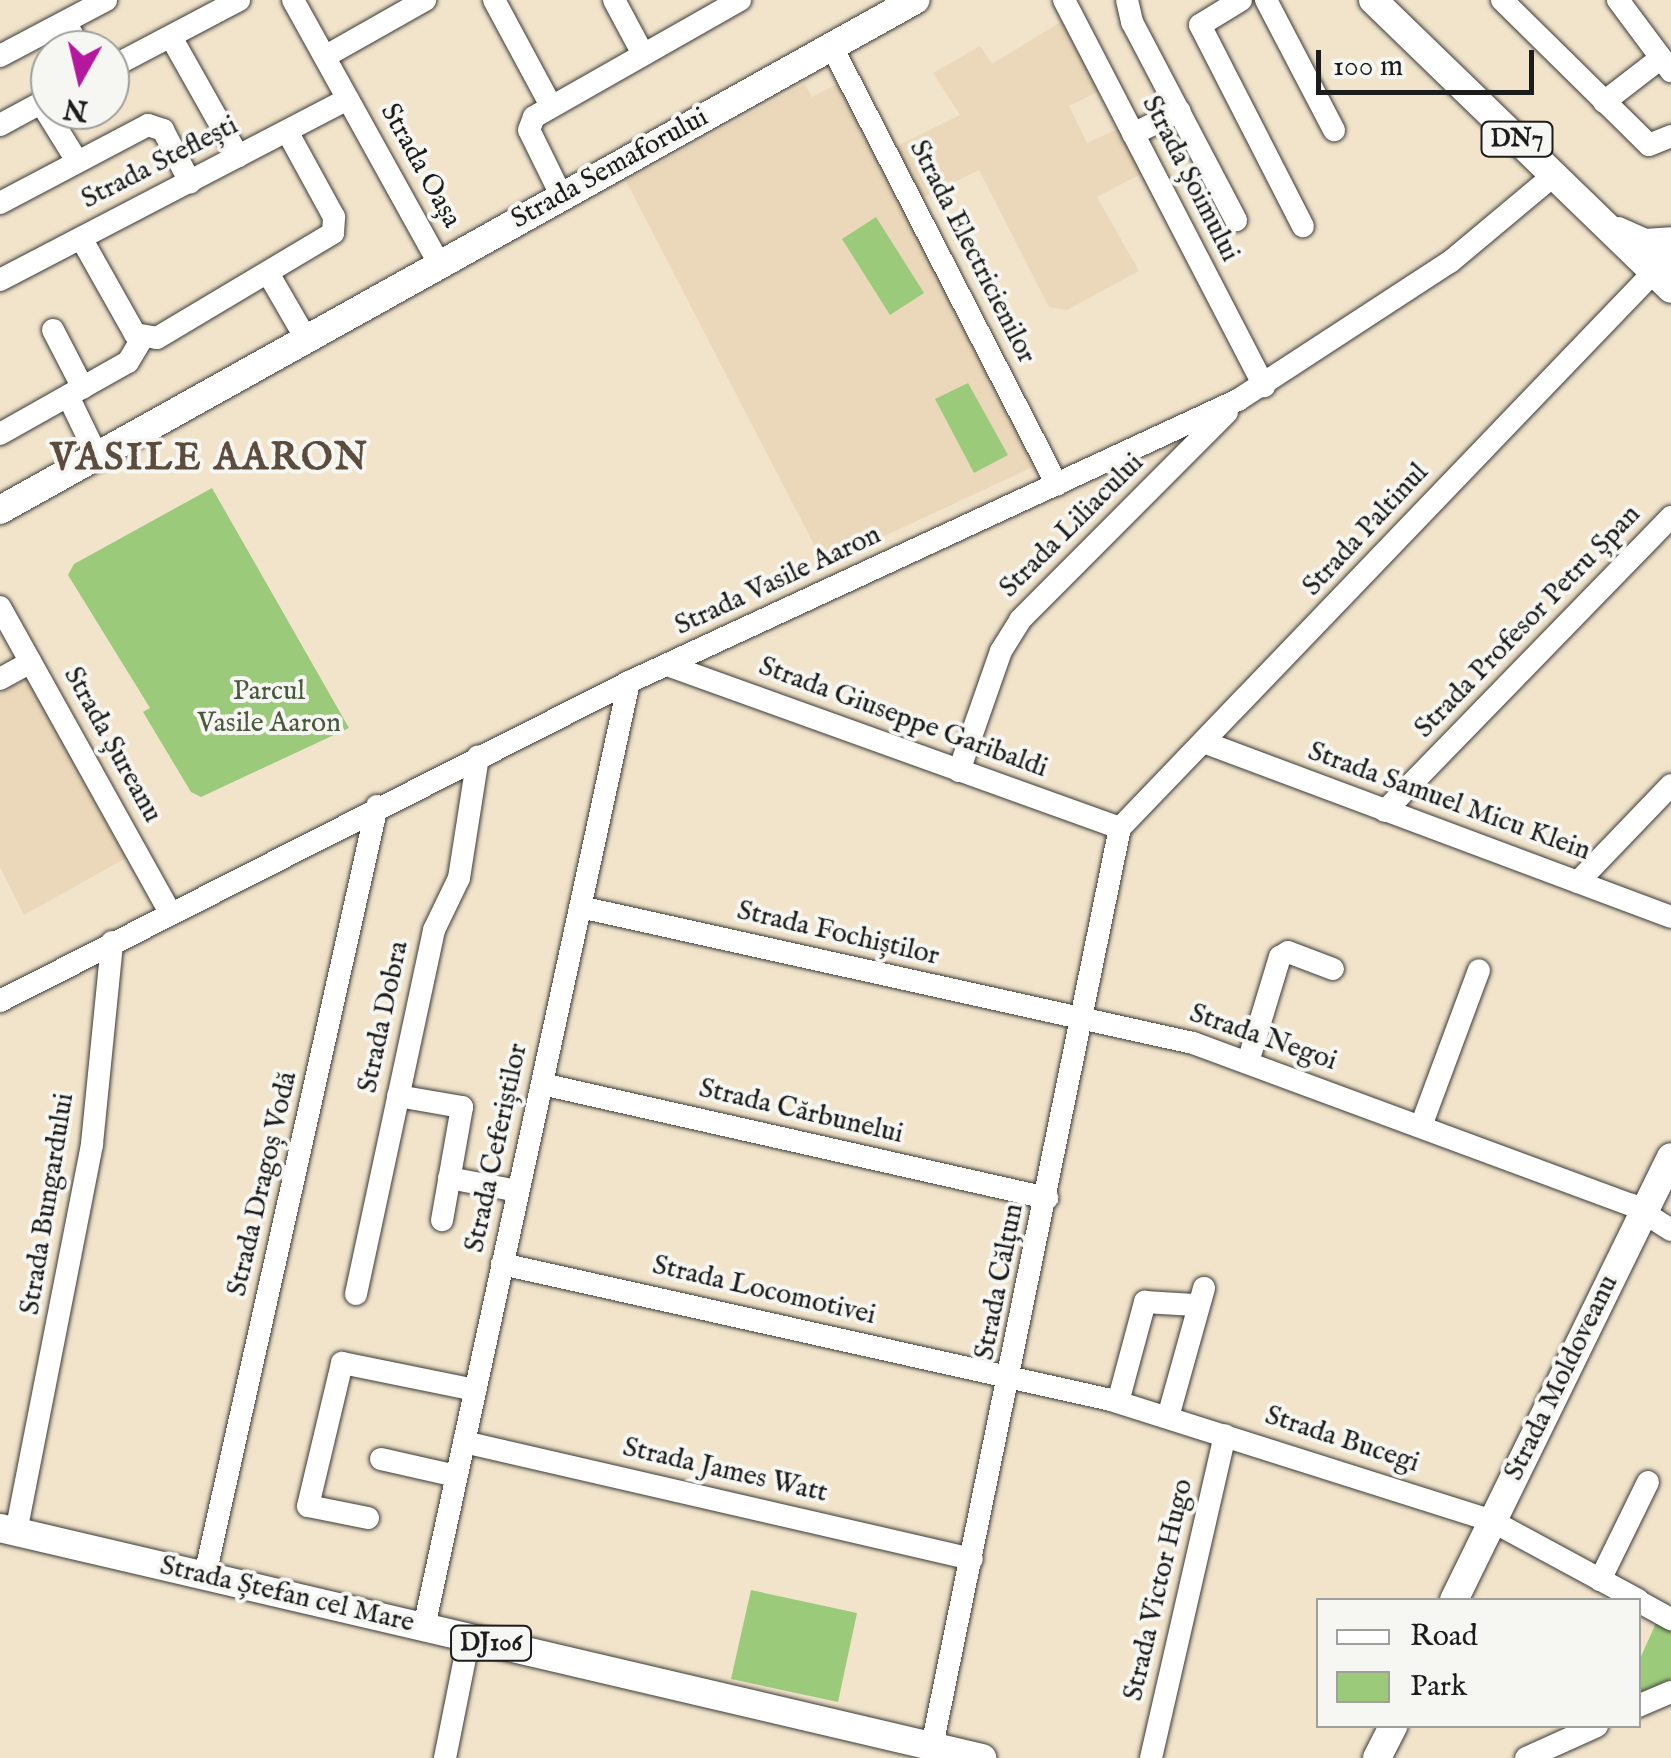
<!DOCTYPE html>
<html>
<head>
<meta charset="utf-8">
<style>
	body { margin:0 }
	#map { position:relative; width:1671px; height:1758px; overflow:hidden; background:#f1e4cb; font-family:"IM FELL English",serif }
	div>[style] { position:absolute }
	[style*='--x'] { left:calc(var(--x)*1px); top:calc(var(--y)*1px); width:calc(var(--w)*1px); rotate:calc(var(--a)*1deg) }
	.built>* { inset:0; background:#ebd8ba }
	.green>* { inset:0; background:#9bcb7a }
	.roads { filter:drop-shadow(0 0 2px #3c3a36) drop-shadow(0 0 2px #3c3a36) }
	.minor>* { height:22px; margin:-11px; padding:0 11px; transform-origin:11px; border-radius:11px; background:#fff }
	.major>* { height:28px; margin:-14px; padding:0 14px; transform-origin:14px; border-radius:14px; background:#fff }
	span { translate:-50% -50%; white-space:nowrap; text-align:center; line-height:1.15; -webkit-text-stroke:8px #f6f6f2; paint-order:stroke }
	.shield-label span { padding:2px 8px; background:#f6f6f2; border:2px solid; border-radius:8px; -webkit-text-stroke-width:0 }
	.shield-label { font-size:25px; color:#1c1c1c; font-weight:700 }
	.street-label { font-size:28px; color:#1c1c1c }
	.park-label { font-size:28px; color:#48593d }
	.district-label { font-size:38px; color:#5c4c3e; font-weight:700; letter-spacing:2.5px }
	.legend { position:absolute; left:1316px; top:1598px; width:325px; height:130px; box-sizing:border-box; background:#f6f6f2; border:2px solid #9f9f9c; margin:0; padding:12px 18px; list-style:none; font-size:30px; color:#1c1c1c }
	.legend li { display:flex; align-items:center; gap:20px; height:50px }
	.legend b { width:50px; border:2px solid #9f9f9c }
	.north { position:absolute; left:30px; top:30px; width:100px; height:100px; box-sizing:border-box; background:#f6f6f2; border:2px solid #9f9f9c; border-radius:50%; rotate:188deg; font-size:28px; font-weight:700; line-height:40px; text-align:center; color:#1c1c1c }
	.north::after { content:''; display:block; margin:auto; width:35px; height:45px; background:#b5179e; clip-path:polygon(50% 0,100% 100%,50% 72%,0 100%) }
	.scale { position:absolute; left:1316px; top:50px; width:218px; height:45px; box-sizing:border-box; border:5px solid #1c1c1c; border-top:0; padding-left:12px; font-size:30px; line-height:35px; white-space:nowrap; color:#1c1c1c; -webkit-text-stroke:8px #f6f6f2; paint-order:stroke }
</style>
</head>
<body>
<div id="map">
	<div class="built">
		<div style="clip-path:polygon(1062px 21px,1099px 91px,1069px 106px,1087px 143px,1120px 128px,1143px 173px,1097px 197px,1139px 271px,1067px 310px,1049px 307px,979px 170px,922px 198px,895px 147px,960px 115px,933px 73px,980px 46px,992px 64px)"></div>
		<div style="clip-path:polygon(841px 82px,1035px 466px,824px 564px,626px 181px,805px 84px,812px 97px)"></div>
		<div style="clip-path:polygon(27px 679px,126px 858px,24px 915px,0 867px,0 694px)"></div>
	</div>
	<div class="green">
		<div style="clip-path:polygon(876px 217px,924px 293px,890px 315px,842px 239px)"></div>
		<div style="clip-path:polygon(968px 383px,1008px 455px,974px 473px,935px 399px)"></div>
		<div style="clip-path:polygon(212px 488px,349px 728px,201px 797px,191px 792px,143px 712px,150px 708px,68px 575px,74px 564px)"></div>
		<div style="clip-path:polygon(751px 1590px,857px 1613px,838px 1702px,731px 1679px)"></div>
		<div style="clip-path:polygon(1656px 1623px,1671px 1631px,1671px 1679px,1639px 1693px,1639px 1661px)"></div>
	</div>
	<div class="roads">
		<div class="minor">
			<div style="--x:293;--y:0;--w:301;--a:61"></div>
			<div style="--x:494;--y:0;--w:120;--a:61.7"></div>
			<div style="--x:614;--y:0;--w:61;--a:61.8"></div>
			<div style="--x:1064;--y:0;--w:435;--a:62.6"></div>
			<div style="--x:1127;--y:0;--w:23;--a:77"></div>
			<div style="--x:1132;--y:22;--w:224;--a:62.3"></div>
			<div style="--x:1241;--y:0;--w:48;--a:148.6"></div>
			<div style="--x:1200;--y:25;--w:226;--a:62.9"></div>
			<div style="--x:1266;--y:0;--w:147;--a:62.4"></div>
			<div style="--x:1502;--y:0;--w:206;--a:44.6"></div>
			<div style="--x:1649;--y:145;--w:24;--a:-22"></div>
			<div style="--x:1618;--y:0;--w:89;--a:53.3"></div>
			<div style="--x:65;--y:22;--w:32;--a:60"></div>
			<div style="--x:171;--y:37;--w:137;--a:60.6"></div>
			<div style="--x:832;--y:47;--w:492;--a:62.8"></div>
			<div style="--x:0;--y:56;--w:120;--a:-27.8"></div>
			<div style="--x:326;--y:56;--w:114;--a:-29.5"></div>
			<div style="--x:110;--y:68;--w:146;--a:-27.8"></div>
			<div style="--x:1604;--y:102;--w:72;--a:-37.7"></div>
			<div style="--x:41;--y:103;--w:68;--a:58.2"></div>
			<div style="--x:0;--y:125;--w:57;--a:-28.4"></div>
			<div style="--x:1133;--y:134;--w:52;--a:-26.1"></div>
			<div style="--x:561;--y:195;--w:72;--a:-116.2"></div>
			<div style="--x:529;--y:130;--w:14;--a:-69"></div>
			<div style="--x:534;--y:117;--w:237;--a:-29.6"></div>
			<div style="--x:0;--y:203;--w:167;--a:-27.8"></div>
			<div style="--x:148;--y:125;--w:16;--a:18"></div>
			<div style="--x:163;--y:130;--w:59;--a:62.6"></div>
			<div style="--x:81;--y:238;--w:110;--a:60.6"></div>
			<div style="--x:135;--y:334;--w:22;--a:10"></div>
			<div style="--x:157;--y:338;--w:205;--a:-30.8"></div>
			<div style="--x:333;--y:233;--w:16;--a:-86"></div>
			<div style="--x:334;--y:217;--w:98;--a:-118.7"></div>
			<div style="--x:268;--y:273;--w:74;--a:60"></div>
			<div style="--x:0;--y:280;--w:392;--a:-27.5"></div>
			<div style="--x:53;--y:330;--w:65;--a:62.7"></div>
			<div style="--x:68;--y:396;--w:67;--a:64.2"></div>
			<div style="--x:0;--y:434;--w:147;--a:-29.4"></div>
			<div style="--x:128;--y:362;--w:26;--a:-59"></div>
			<div style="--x:0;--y:607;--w:350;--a:60.9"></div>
			<div style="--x:667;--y:665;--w:481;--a:19.8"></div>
			<div style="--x:0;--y:679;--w:35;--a:-29"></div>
			<div style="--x:1206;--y:743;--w:496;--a:20.5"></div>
			<div style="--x:959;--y:771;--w:127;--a:-70.7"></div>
			<div style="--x:1001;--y:651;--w:36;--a:-58"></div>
			<div style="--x:1020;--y:620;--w:293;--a:-45.1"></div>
			<div style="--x:1385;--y:811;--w:410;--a:-45.8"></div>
			<div style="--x:1120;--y:828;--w:796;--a:-46.17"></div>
			<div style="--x:1578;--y:882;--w:134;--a:-46.2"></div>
			<div style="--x:580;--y:907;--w:628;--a:12.51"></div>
			<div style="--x:1193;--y:1043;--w:468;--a:20.3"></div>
			<div style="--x:1632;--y:1205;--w:46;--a:32.7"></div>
			<div style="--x:0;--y:1001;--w:705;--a:-26.89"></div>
			<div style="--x:629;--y:682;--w:671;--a:-24.85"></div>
			<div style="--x:1238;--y:400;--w:253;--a:-33.1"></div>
			<div style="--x:1450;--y:262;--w:136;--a:-39.9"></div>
			<div style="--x:1248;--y:1062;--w:110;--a:-73.1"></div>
			<div style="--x:1280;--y:957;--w:9;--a:-32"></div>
			<div style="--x:1288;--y:952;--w:48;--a:20.7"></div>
			<div style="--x:542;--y:1084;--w:518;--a:12.72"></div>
			<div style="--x:398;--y:1096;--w:65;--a:9.8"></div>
			<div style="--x:462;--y:1107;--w:115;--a:100"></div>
			<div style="--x:1421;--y:1126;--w:166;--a:-69.6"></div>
			<div style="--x:449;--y:1178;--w:70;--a:10.7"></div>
			<div style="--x:502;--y:1264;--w:624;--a:12.59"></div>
			<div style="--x:1111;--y:1400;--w:400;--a:17.6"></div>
			<div style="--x:1492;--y:1521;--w:166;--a:28.4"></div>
			<div style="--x:356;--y:1294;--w:372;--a:-77.9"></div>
			<div style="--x:434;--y:930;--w:58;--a:-64.3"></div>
			<div style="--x:459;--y:878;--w:123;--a:-81.1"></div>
			<div style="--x:1118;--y:1402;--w:104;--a:-74.9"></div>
			<div style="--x:1145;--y:1302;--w:49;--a:3.5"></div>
			<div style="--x:1168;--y:1417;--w:134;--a:-74.4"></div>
			<div style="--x:464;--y:1442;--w:521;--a:12.97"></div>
			<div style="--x:381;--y:1459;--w:77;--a:12.8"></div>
			<div style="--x:368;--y:1518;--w:61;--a:-168.7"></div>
			<div style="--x:308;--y:1506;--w:147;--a:-76.6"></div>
			<div style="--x:342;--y:1363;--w:136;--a:11.5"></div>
			<div style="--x:16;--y:1532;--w:395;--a:-78.9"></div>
			<div style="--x:92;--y:1144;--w:203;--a:-84.3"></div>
			<div style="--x:205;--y:1575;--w:788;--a:-77.39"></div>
			<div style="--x:1600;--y:1580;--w:109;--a:-63.9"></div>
			<div style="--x:1638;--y:1601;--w:38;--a:29"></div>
			<div style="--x:424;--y:1627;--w:967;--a:-77.76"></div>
			<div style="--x:1638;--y:1706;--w:36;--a:-23"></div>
			<div style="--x:932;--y:1746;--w:937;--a:-78.43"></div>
			<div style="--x:445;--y:1758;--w:122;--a:-78.7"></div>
			<div style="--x:1151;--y:1758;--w:331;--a:-77.1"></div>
			<div style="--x:1526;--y:1758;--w:78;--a:-24.3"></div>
		</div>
		<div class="major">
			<div style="--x:1373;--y:0;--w:415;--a:44.1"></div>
			<div style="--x:1618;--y:231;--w:30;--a:24"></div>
			<div style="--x:1645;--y:243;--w:26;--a:-4"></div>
			<div style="--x:0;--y:510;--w:1048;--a:-29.13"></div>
			<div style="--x:0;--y:1528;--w:1009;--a:13.18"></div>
			<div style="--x:1454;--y:1600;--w:493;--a:-63.9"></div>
			<div style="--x:1377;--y:1758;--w:36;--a:-63"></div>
		</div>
	</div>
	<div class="shield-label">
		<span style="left:1517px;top:139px">DN7</span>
		<span style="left:491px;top:1643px">DJ106</span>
	</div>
	<div class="street-label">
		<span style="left:160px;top:163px;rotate:-27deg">Strada Steflești</span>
		<span style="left:420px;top:166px;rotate:61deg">Strada Oașa</span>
		<span style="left:610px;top:169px;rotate:-29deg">Strada Semaforului</span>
		<span style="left:1190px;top:179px;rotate:63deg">Strada Șoimului</span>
		<span style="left:972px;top:252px;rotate:63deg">Strada Electricienilor</span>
		<span style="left:1072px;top:526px;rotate:-45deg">Strada Liliacului</span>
		<span style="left:1366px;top:530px;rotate:-47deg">Strada Paltinul</span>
		<span style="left:778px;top:581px;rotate:-25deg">Strada Vasile Aaron</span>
		<span style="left:1528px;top:622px;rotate:-46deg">Strada Profesor Petru Șpan</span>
		<span style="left:903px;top:718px;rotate:20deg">Strada Giuseppe Garibaldi</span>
		<span style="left:112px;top:745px;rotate:61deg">Strada Șureanu</span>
		<span style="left:1449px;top:802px;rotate:20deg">Strada Samuel Micu Klein</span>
		<span style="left:838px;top:934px;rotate:13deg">Strada Fochiștilor</span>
		<span style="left:384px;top:1017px;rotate:-78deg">Strada Dobra</span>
		<span style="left:1263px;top:1038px;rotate:19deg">Strada Negoi</span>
		<span style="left:801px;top:1112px;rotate:13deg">Strada Cărbunelui</span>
		<span style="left:497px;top:1148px;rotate:-78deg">Strada Ceferiștilor</span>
		<span style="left:263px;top:1184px;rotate:-77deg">Strada Dragoș Vodă</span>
		<span style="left:48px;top:1204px;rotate:-81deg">Strada Bungardului</span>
		<span style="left:1000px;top:1282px;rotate:-79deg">Strada Călțun</span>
		<span style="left:764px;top:1291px;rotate:13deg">Strada Locomotivei</span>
		<span style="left:1562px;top:1378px;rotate:-64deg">Strada Moldoveanu</span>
		<span style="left:1342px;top:1440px;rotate:18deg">Strada Bucegi</span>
		<span style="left:725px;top:1471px;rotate:13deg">Strada James Watt</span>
		<span style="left:1159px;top:1590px;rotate:-77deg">Strada Victor Hugo</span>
		<span style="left:287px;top:1595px;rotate:13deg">Strada Ștefan cel Mare</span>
	</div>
	<div class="park-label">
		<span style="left:269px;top:708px">Parcul<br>Vasile Aaron</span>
	</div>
	<div class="district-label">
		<span style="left:210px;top:460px">VASILE AARON</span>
	</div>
	<ul class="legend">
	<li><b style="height:12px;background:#fff"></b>Road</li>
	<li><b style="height:28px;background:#9bcb7a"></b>Park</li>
	</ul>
	<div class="north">N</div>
	<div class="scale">100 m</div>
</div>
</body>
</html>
